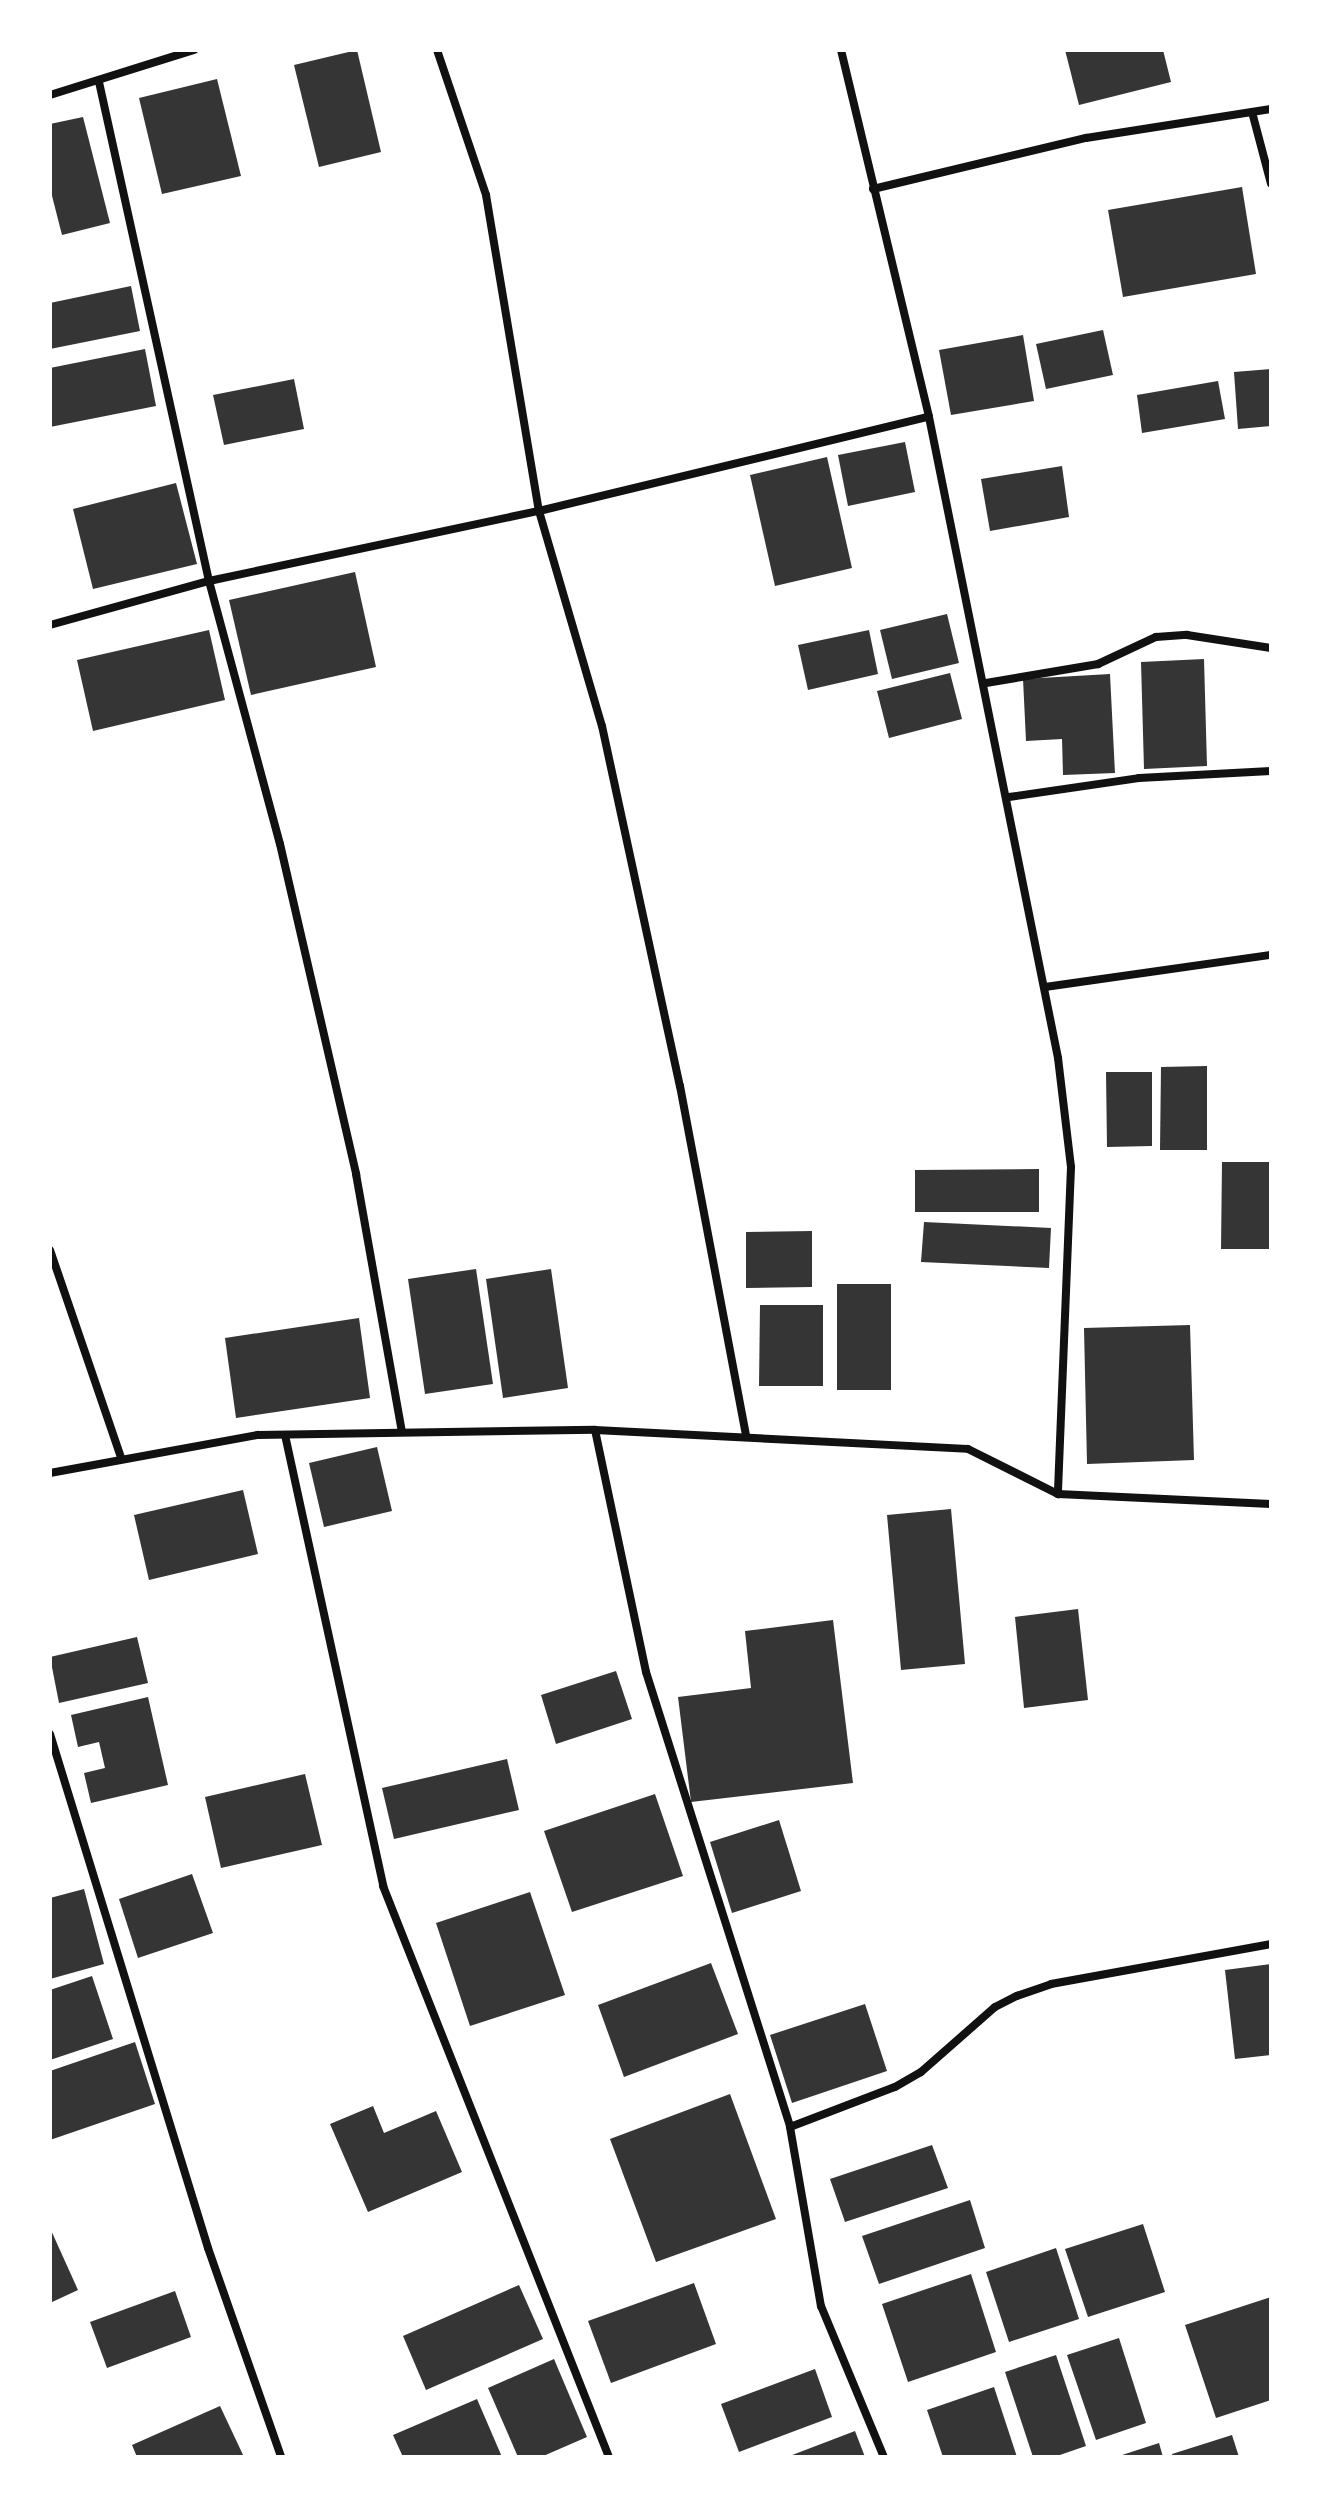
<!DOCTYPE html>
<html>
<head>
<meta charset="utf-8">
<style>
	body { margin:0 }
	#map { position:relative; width:1321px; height:2507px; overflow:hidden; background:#fff; font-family:"Work Sans",sans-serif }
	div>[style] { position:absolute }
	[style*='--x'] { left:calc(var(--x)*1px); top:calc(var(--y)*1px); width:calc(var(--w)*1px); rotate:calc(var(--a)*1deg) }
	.building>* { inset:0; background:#353535 }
	.minor>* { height:8px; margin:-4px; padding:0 4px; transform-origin:4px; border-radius:4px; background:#111 }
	span { translate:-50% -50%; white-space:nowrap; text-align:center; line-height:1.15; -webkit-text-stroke:6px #fff; paint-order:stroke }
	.frame { position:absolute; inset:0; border:52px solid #fff; pointer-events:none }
</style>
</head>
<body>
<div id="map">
	<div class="building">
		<div style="clip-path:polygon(357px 50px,381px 152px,319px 167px,294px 65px)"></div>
		<div style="clip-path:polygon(1065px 50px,1163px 50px,1171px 82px,1079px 105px)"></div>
		<div style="clip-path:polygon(217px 79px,241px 176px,162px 194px,139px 98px)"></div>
		<div style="clip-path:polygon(83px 117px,110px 223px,62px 235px,50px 188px,50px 124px)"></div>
		<div style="clip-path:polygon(1242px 187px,1256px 274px,1123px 297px,1108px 210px)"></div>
		<div style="clip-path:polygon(131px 286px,140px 331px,50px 349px,50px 303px)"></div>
		<div style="clip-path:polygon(1103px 330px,1113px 375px,1046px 389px,1036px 344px)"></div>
		<div style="clip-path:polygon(1023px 335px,1034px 401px,951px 415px,939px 350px)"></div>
		<div style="clip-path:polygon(145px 349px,156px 406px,50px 427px,50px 368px)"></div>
		<div style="clip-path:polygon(1271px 369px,1271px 426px,1238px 429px,1234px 372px)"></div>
		<div style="clip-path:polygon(294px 379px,304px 429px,224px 445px,213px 395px)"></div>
		<div style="clip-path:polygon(1218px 381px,1225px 419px,1142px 433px,1137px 395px)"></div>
		<div style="clip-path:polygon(905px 442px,915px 492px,848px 506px,838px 455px)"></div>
		<div style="clip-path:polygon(827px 457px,852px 568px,775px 586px,750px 475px)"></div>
		<div style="clip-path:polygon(1062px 466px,1069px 517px,990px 531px,981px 479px)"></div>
		<div style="clip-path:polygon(176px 483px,197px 564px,93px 589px,73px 509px)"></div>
		<div style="clip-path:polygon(355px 572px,376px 667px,251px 695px,229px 600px)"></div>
		<div style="clip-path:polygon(947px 614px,959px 663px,892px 679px,880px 630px)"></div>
		<div style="clip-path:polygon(209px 630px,225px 700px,93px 731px,77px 660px)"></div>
		<div style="clip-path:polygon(869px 630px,878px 674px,808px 690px,798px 645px)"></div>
		<div style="clip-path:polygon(1204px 659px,1207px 766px,1144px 769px,1141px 662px)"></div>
		<div style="clip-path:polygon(950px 673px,962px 719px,889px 738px,877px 691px)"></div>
		<div style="clip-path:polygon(1110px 674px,1115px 773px,1063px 775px,1062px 739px,1026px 741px,1023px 679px)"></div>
		<div style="clip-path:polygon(1207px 1066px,1207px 1150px,1160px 1150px,1161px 1067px)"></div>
		<div style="clip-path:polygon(1106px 1072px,1152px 1072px,1152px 1146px,1107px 1147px)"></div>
		<div style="clip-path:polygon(1222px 1162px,1271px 1162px,1271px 1249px,1221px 1249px)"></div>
		<div style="clip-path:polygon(1039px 1169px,1039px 1212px,915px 1212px,915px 1170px)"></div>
		<div style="clip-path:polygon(924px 1222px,1051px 1228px,1049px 1268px,921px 1262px)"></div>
		<div style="clip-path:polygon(812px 1231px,812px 1287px,746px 1288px,746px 1232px)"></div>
		<div style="clip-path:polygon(476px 1269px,493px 1384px,425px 1394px,408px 1279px)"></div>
		<div style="clip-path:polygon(551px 1269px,568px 1388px,503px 1398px,486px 1279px)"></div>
		<div style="clip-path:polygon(837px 1284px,891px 1284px,891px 1390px,837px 1390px)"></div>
		<div style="clip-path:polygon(760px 1305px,823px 1305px,823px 1386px,759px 1386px)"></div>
		<div style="clip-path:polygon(359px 1318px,370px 1398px,236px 1418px,225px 1338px)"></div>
		<div style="clip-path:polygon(1190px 1325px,1194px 1460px,1087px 1464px,1084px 1328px)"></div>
		<div style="clip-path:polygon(377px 1447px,392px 1511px,324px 1527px,309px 1463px)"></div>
		<div style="clip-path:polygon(243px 1490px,258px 1554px,149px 1580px,134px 1515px)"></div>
		<div style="clip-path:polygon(951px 1509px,965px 1664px,901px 1670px,887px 1515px)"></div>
		<div style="clip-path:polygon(1078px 1609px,1088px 1700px,1024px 1708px,1015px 1617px)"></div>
		<div style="clip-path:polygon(833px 1620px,853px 1783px,691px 1802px,678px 1697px,751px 1688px,745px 1631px)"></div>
		<div style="clip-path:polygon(137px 1637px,148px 1683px,59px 1703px,50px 1657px)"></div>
		<div style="clip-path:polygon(616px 1671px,632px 1719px,556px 1744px,541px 1695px)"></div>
		<div style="clip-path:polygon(148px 1697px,168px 1785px,91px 1803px,84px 1773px,105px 1768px,99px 1742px,78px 1747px,71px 1715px)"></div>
		<div style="clip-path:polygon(507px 1759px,519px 1810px,394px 1839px,382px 1788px)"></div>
		<div style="clip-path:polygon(305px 1774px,322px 1845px,221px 1868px,205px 1797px)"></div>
		<div style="clip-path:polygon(655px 1794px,683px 1876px,572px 1912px,544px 1831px)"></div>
		<div style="clip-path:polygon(779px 1820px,801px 1891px,732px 1913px,710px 1842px)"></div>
		<div style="clip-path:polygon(192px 1874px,213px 1933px,138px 1958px,119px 1899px)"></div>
		<div style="clip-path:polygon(84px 1889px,104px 1964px,50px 1979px,50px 1898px)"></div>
		<div style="clip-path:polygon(530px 1892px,565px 1995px,470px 2026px,436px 1923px)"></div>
		<div style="clip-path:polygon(711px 1963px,738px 2034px,624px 2077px,598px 2005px)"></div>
		<div style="clip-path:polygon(1271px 1964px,1271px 2055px,1235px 2059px,1225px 1970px)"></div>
		<div style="clip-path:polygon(92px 1976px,113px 2039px,50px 2060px,50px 1990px)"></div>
		<div style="clip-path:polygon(865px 2004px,887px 2071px,792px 2103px,770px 2035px)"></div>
		<div style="clip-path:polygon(135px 2042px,155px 2104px,50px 2140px,50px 2071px)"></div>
		<div style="clip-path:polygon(730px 2094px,776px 2219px,656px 2262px,610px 2139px)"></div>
		<div style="clip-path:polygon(373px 2106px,384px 2133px,436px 2111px,462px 2172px,368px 2212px,330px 2124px)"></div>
		<div style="clip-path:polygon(932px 2145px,948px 2188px,845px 2222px,830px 2179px)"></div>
		<div style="clip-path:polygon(970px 2200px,985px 2248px,879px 2284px,862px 2236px)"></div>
		<div style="clip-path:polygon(1143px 2224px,1165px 2292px,1088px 2317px,1065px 2249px)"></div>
		<div style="clip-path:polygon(50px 2228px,78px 2290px,50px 2303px)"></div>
		<div style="clip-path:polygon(1056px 2248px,1079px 2319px,1009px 2342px,986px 2272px)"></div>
		<div style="clip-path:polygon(971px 2274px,996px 2352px,908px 2382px,882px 2304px)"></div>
		<div style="clip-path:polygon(694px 2283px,716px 2344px,611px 2383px,588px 2321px)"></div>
		<div style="clip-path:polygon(519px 2285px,543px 2339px,426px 2390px,403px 2336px)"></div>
		<div style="clip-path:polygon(175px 2291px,191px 2337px,107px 2368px,90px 2322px)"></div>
		<div style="clip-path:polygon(1271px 2297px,1271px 2400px,1216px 2418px,1185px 2325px)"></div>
		<div style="clip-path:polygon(1119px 2338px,1146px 2423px,1096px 2440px,1067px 2355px)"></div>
		<div style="clip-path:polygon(1056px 2355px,1086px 2446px,1054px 2457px,1033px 2457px,1005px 2372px)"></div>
		<div style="clip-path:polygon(554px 2359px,587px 2437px,541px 2457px,518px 2457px,488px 2388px)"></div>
		<div style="clip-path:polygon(815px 2369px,832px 2417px,739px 2452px,721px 2404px)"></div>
		<div style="clip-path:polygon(994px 2387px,1017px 2457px,943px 2457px,927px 2410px)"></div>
		<div style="clip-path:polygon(477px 2399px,502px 2457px,403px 2457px,393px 2435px)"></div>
		<div style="clip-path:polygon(220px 2406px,244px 2457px,137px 2457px,132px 2445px)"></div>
		<div style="clip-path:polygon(855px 2431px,865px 2457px,787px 2457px)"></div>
		<div style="clip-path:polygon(1232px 2435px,1239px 2457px,1173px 2457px,1172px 2454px)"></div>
		<div style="clip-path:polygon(1159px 2443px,1163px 2457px,1119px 2457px,1119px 2456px)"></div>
	</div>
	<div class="minor">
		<div style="--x:437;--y:50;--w:153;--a:71.3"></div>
		<div style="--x:486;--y:195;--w:320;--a:80.5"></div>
		<div style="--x:539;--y:511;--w:224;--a:73.7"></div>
		<div style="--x:602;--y:726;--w:368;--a:77.8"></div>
		<div style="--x:680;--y:1086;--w:354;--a:79.3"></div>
		<div style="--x:841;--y:50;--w:377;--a:76.5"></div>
		<div style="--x:929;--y:417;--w:654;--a:78.62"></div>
		<div style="--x:1058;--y:1058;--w:110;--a:83.2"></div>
		<div style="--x:1071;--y:1167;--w:327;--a:92.3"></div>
		<div style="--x:99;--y:82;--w:511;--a:77.57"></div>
		<div style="--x:209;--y:581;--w:272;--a:74.9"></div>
		<div style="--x:280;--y:844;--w:339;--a:77"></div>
		<div style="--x:356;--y:1174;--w:262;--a:79.9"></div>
		<div style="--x:50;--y:95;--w:151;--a:-17.4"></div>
		<div style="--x:1252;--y:112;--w:74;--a:75.2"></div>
		<div style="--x:873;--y:189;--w:219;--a:-13.5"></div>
		<div style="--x:1086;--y:138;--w:187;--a:-8.9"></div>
		<div style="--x:50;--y:625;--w:165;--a:-15.5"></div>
		<div style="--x:209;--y:581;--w:337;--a:-12"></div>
		<div style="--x:539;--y:511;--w:401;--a:-13.6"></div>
		<div style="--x:986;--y:683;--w:114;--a:-9.6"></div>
		<div style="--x:1098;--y:664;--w:64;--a:-25"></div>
		<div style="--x:1156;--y:637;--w:31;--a:-4"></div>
		<div style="--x:1187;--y:635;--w:85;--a:8.8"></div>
		<div style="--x:1009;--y:797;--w:131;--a:-8.3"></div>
		<div style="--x:1139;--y:778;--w:132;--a:-3"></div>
		<div style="--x:1045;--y:987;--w:228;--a:-8.1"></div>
		<div style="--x:50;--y:1250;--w:219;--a:71.1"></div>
		<div style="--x:595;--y:1430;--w:247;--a:78.1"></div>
		<div style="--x:646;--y:1672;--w:477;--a:72.4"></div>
		<div style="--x:790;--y:2127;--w:182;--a:80.2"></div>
		<div style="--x:821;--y:2306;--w:164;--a:67.4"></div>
		<div style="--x:285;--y:1435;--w:462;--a:77.7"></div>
		<div style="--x:383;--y:1886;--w:614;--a:68.41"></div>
		<div style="--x:50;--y:1473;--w:211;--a:-10.4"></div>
		<div style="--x:258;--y:1435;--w:337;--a:-0.9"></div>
		<div style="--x:595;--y:1430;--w:373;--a:2.9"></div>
		<div style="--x:968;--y:1449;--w:101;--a:26.6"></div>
		<div style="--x:1058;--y:1494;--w:213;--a:2.7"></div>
		<div style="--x:50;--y:1734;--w:538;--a:72.91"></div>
		<div style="--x:208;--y:2248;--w:221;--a:70.7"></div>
		<div style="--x:790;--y:2127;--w:112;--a:-20.9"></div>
		<div style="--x:895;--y:2087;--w:30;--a:-30"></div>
		<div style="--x:921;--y:2072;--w:98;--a:-41.3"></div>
		<div style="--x:995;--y:2007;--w:25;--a:-27"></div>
		<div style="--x:1017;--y:1996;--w:36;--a:-19"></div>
		<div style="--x:1051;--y:1984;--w:224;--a:-10.3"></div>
	</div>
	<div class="frame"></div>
</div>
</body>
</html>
